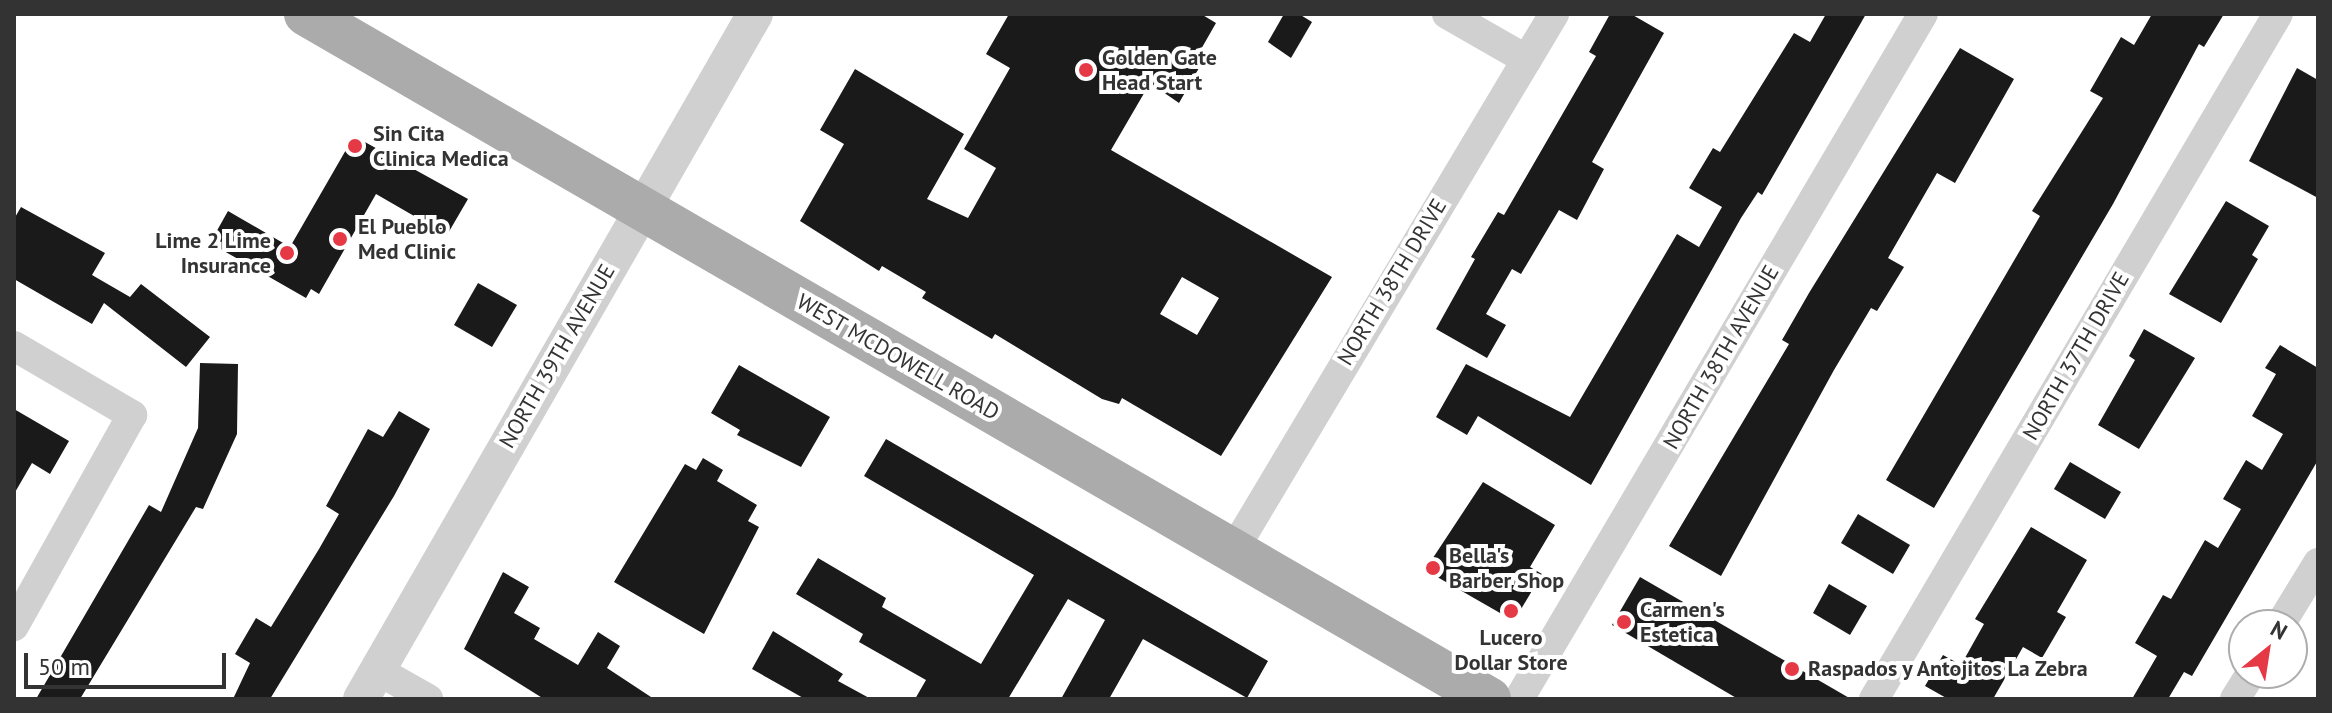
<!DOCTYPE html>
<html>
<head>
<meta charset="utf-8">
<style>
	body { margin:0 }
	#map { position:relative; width:2332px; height:713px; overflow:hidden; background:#fff; font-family:"PT Sans",sans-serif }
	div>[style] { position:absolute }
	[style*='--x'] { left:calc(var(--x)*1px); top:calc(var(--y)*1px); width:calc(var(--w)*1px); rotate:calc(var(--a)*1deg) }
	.building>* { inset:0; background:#1a1a1a }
	.minor>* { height:30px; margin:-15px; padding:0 15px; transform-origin:15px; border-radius:15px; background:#d0d0d0 }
	.tertiary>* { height:36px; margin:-18px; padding:0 18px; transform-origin:18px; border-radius:18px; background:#d0d0d0 }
	.primary>* { height:44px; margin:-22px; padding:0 22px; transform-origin:22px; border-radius:22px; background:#ababab }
	.dots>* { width:22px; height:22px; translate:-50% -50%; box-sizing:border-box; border:4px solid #fff; border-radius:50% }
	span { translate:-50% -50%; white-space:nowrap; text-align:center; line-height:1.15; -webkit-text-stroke:8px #fff; paint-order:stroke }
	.poi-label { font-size:22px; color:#333; font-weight:700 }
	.left { translate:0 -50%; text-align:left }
	.right { translate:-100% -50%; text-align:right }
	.street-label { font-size:22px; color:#333 }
	.frame { position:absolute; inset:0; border:16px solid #333; pointer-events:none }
	.north { position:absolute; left:2228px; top:609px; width:80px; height:80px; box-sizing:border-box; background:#fff; border:2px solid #adadad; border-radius:50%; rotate:30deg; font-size:22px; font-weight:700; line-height:32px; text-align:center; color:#333 }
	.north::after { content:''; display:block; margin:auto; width:28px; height:36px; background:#e63946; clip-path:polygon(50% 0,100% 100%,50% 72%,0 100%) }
	.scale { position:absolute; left:24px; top:653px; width:202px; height:36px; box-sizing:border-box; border:4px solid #333; border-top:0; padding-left:10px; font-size:24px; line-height:28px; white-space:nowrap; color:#333; -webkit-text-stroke:6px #fff; paint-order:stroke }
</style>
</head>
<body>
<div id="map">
	<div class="building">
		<div style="clip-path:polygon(evenodd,1009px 14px,1201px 14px,1216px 23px,1192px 65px,1199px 68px,1179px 103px,1150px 83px,1111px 150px,1332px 277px,1221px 456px,1122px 398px,1119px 404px,1102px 399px,995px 334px,992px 339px,922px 298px,926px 292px,882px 266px,879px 271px,800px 221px,844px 144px,820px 130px,855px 69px,964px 134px,927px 199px,968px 218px,996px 168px,964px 149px,1010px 68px,986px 54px,1009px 14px,1182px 277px,1219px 298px,1197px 335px,1160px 314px,1182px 277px)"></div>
		<div style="clip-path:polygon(1284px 14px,1299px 14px,1312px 22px,1291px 58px,1268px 42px)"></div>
		<div style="clip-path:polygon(1610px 14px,1631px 14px,1664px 33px,1592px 162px,1604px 169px,1577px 220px,1559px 210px,1521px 274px,1512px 269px,1486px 314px,1506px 325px,1487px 358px,1436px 329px,1475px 259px,1471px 257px,1498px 212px,1504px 215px,1596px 56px,1589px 52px)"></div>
		<div style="clip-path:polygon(1826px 14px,1866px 14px,1762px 195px,1758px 192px,1741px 218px,1591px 485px,1478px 416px,1467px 435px,1436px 417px,1466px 364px,1570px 417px,1677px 234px,1699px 247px,1722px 207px,1689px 188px,1713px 148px,1720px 152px,1794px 33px,1810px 42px)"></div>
		<div style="clip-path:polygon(2152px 14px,2224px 14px,2204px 47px,2199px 44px,2113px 204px,1934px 508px,1886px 480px,2040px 216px,2032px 211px,2103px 98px,2090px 91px,2121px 37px,2134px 45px)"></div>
		<div style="clip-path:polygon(1960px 48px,2014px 79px,1955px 183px,1937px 173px,1888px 258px,1904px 267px,1877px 311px,1871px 308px,1834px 370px,1721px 576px,1669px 546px,1789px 344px,1782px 340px,1809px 293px)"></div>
		<div style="clip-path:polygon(2297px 68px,2318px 80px,2318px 198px,2249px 161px)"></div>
		<div style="clip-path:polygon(354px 136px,468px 199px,447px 235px,376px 194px,319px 294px,311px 289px,306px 298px,210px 243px,228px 211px,290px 247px)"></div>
		<div style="clip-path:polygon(2226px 201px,2269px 226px,2252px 255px,2258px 259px,2221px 323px,2169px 294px)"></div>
		<div style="clip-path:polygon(21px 207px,105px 253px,92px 275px,130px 297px,141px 284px,210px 337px,186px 367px,104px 303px,92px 324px,14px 279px,14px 219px)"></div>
		<div style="clip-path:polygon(478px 283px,517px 305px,492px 347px,454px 325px)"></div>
		<div style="clip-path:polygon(2144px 329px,2195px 358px,2139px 449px,2098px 425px,2135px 360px,2129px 356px)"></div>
		<div style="clip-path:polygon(2280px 345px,2318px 368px,2318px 460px,2192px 676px,2184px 672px,2168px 699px,2132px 699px,2157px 656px,2135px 643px,2163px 595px,2171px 599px,2205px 540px,2218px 548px,2241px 509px,2223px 499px,2246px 460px,2262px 470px,2283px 434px,2252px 416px,2276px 374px,2265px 368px)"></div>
		<div style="clip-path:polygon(200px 363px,238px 364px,237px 434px,203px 509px,196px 507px,80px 699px,36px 699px,149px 505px,161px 512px,198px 428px)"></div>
		<div style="clip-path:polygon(739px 365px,830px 417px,801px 467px,737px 435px,740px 430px,711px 413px)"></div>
		<div style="clip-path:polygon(14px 409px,69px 441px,50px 474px,32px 463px,14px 494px)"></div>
		<div style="clip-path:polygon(399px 411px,430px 429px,394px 496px,270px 699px,233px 699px,250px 663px,235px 654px,256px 618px,271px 627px,319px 549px,339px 514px,326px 506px,368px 429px,383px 437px)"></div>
		<div style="clip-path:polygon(886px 439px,1268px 661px,1247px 698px,1143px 639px,1109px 699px,1061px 699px,1105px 620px,1068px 599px,1008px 699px,915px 699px,926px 680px,859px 642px,863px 634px,796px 594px,818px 558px,886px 598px,882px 607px,981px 664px,1034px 575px,864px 476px)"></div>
		<div style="clip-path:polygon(703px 458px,723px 470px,717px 481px,757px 505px,748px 521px,759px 527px,704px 634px,614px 582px,685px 464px,696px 470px)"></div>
		<div style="clip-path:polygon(2070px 462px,2121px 492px,2105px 519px,2054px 489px)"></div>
		<div style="clip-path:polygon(1483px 482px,1555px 525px,1530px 567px,1542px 574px,1514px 621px,1425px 570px)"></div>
		<div style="clip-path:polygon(1858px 514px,1910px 545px,1893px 574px,1841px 543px)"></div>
		<div style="clip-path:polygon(2031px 527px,2087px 560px,2057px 612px,2066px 617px,2042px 658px,2023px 647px,1993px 699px,1948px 699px,1925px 686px,1943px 655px,1961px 665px,1984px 624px,1975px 619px)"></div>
		<div style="clip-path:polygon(503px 572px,529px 587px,514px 613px,540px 628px,534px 639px,578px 665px,598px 632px,620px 646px,607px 668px,654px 699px,544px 699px,464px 649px)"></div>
		<div style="clip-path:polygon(1640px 577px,1851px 699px,1738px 699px,1612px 625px)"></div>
		<div style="clip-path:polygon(1829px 584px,1867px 606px,1850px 635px,1813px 613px)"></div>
		<div style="clip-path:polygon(773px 631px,843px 674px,838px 681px,871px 699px,805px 699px,752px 669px)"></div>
	</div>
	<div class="minor">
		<div style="--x:1447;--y:14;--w:92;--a:29.9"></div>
		<div style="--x:14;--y:346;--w:137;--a:30.3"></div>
		<div style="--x:132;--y:415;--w:242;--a:119.2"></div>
		<div style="--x:1233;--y:551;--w:626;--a:-59.13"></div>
		<div style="--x:2280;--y:625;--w:73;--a:-58.5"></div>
		<div style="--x:377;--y:670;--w:59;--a:29.6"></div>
		<div style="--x:1519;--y:699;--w:795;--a:-59.47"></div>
		<div style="--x:1874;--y:699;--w:795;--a:-59.47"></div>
		<div style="--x:2235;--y:699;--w:31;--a:-58"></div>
	</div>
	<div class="tertiary">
		<div style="--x:361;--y:699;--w:790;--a:-60.09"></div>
	</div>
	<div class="primary">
		<div style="--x:306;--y:14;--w:1367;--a:30.07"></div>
	</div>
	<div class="dots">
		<div style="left:1086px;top:70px;background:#e63946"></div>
		<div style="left:355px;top:146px;background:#e63946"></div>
		<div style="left:340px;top:239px;background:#e63946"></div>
		<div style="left:287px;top:253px;background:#e63946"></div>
		<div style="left:1433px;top:568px;background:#e63946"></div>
		<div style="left:1511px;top:611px;background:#e63946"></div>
		<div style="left:1624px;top:622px;background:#e63946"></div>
		<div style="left:1792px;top:669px;background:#e63946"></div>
	</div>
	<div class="poi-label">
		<span class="left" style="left:1102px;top:70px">Golden Gate<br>Head Start</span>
		<span class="left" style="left:373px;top:146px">Sin Cita<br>Clinica Medica</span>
		<span class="left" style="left:358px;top:239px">El Pueblo<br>Med Clinic</span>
		<span class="right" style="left:271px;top:253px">Lime 2 Lime<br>Insurance</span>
		<span class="left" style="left:1449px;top:568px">Bella's<br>Barber Shop</span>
		<span class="left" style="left:1640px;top:622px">Carmen's<br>Estetica</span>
		<span style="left:1511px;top:650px">Lucero<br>Dollar Store</span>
		<span class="left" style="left:1808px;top:669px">Raspados y Antojitos La Zebra</span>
	</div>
	<div class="street-label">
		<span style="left:1392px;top:282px;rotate:-59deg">NORTH 38TH DRIVE</span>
		<span style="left:557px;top:356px;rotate:-60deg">NORTH 39TH AVENUE</span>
		<span style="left:2076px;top:356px;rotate:-60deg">NORTH 37TH DRIVE</span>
		<span style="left:898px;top:357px;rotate:30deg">WEST MCDOWELL ROAD</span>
		<span style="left:1721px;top:357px;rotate:-60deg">NORTH 38TH AVENUE</span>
	</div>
	<div class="frame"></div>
	<div class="north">N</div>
	<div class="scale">50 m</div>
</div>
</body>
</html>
